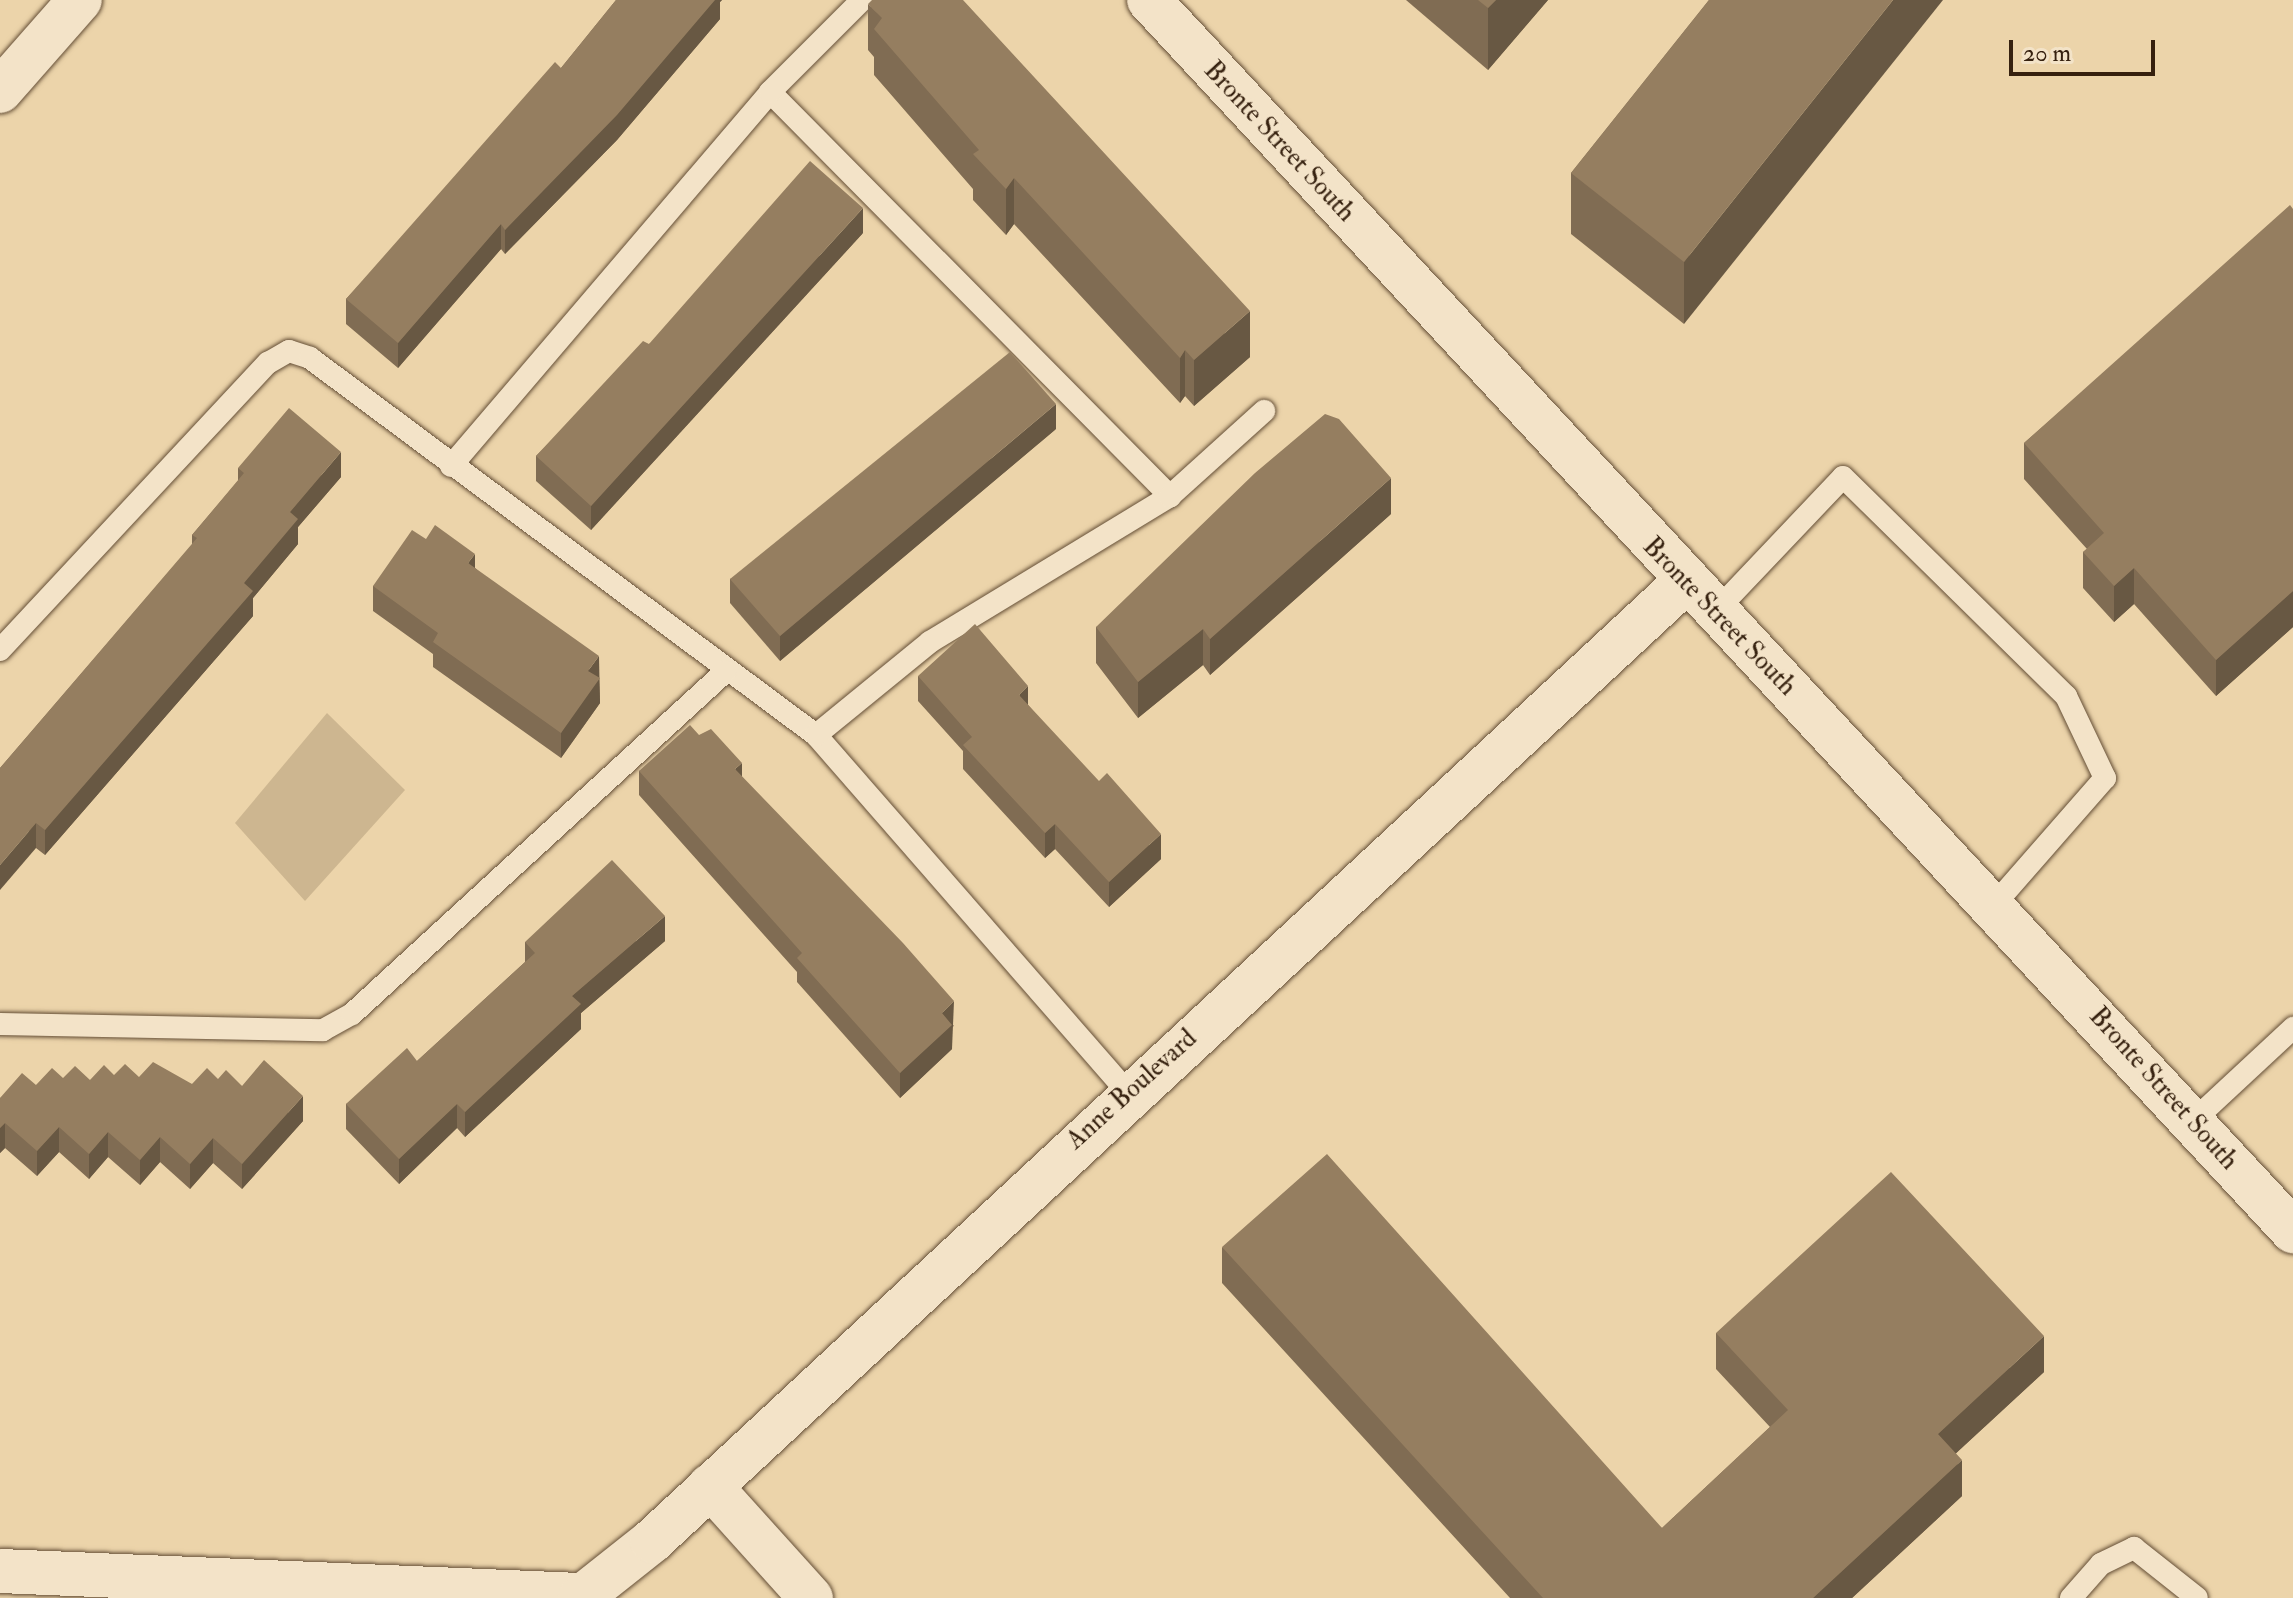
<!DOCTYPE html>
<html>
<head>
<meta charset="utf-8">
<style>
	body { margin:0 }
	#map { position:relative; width:2293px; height:1598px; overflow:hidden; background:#ecd4aa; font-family:"IM FELL Double Pica",serif }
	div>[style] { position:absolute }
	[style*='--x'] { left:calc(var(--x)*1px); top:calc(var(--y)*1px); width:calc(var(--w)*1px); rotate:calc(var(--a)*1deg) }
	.green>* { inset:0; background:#cdb690 }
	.roads { filter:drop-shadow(0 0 2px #644e36) drop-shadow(0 0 2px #644e36) }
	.lane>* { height:22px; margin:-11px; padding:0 11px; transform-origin:11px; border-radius:11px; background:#f3e3c8 }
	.street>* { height:44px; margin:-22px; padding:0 22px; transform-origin:22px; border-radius:22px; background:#f3e3c8 }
	.secondary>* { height:44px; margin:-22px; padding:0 22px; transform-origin:22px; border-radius:22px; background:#f3e3c8 }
	.wall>* { inset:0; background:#806c53 }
	.shaded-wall>* { inset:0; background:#685843 }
	.building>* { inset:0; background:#957e60 }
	span { translate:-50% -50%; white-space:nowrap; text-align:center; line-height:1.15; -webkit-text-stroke:6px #f3e3c8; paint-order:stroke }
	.street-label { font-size:26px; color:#36210f }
	.scale { position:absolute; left:2009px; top:40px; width:146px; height:36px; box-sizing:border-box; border:4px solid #36210f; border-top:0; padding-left:10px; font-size:24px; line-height:28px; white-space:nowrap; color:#36210f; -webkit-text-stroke:6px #f3e3c8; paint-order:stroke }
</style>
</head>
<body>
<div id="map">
	<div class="green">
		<div style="clip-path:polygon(327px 713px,405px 790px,305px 901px,235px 823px)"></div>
	</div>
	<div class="roads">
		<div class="lane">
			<div style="--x:770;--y:92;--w:569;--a:45.29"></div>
			<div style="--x:451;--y:466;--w:492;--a:-49.5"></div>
			<div style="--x:770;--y:92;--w:130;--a:-45"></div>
			<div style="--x:1714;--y:613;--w:187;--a:-46.5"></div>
			<div style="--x:1843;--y:477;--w:313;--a:44.5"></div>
			<div style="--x:2066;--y:696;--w:91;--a:64.6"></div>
			<div style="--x:2105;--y:778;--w:169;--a:131.2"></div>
			<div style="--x:0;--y:650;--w:393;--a:-47"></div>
			<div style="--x:268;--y:363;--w:24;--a:-30"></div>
			<div style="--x:289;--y:351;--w:22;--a:18"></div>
			<div style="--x:310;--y:358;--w:631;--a:36.69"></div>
			<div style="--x:816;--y:735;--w:475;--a:48.9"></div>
			<div style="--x:816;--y:735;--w:147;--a:-39.2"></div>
			<div style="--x:930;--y:642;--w:281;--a:-31.3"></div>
			<div style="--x:1170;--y:496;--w:127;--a:-42.1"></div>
			<div style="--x:0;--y:1024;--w:323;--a:1.1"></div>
			<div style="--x:323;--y:1030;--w:33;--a:-29"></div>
			<div style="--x:352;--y:1014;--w:506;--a:-42.52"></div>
			<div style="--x:2193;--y:1121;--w:137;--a:-42.9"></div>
			<div style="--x:2071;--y:1598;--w:45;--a:-48.6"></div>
			<div style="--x:2101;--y:1564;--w:37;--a:-26"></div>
			<div style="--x:2134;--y:1548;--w:80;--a:38.4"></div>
		</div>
		<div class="street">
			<div style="--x:0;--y:91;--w:121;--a:-48.7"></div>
			<div style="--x:710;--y:1486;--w:151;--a:48"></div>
			<div style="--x:0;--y:1571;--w:581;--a:2.37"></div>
			<div style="--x:580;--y:1598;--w:92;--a:-38.4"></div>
			<div style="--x:652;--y:1541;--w:1410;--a:-42.87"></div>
		</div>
		<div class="secondary">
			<div style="--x:1149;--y:0;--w:1681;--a:47.1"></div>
		</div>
	</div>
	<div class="wall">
		<div style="clip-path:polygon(616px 0,722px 0,720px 2px,720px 19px,617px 140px,505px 254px,501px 249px,398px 368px,346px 324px,346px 299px,561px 68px)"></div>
		<div style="clip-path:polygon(1406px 0,1548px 0,1488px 70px)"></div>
		<div style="clip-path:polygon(1709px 0,1684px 324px,1571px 234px,1571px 173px)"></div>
		<div style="clip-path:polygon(868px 4px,1250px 357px,1194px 406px,1185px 396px,1180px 403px,1014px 224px,1006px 235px,973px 200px,973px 189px,874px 75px,874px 57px,868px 50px)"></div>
		<div style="clip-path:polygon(2293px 209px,2293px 627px,2216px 696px,2134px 604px,2114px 622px,2083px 588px,2083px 552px,2087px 549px,2024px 479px,2024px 443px)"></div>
		<div style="clip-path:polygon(863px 233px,591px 530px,536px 481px,536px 456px,649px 344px)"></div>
		<div style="clip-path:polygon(1056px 429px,780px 661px,730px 603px,730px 579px)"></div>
		<div style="clip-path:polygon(238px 468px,341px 477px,298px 527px,298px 544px,253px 598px,253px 616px,45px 855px,36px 848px,0 768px,192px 545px,192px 535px,238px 481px)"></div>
		<div style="clip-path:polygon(1391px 514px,1210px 675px,1203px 665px,1138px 718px,1096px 663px,1096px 627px)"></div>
		<div style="clip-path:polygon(475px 568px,599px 678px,600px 703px,561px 758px,433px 667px,433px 654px,373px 611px,373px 586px)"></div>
		<div style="clip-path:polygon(918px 676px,1028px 705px,1161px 859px,1109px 907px,1055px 849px,1045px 858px,963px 769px,963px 751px,918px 701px)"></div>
		<div style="clip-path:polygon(699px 735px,742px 777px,954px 1026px,952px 1027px,952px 1049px,900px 1098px,797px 982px,797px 972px,639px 795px,639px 771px)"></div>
		<div style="clip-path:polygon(665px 941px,581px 1013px,581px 1029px,465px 1137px,457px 1128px,399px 1184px,346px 1129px,346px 1104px,417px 1061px,525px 962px,525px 942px)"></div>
		<div style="clip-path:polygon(114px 1075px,192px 1084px,218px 1079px,242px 1086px,303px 1121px,242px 1189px,213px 1163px,190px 1189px,160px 1162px,140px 1185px,108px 1157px,89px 1179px,59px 1152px,37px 1176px,5px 1148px,0 1153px,0 1098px,36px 1085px,63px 1078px,90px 1080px)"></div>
		<div style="clip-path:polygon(1222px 1247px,1662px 1528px,1770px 1427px,1716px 1369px,1716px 1333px,2044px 1372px,1956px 1453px,1962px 1496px,1852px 1598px,1510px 1598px,1222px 1283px)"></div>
	</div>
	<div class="shaded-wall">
		<div style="clip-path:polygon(711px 0,722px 0,720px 2px,720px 19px,617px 140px,505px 254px,505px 230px)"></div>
		<div style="clip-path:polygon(1496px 0,1548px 0,1488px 70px,1488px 8px)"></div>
		<div style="clip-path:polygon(1893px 0,1943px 0,1684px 324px,1684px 262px)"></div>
		<div style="clip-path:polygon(1014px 178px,1014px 224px,1006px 235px,1006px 189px)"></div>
		<div style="clip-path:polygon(863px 208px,863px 233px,591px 530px,591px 506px)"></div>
		<div style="clip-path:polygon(501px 224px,501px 249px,398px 368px,398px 343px)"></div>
		<div style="clip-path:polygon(1250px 311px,1250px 357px,1194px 406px,1194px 360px)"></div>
		<div style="clip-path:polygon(1185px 350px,1185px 396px,1180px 403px,1180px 358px)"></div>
		<div style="clip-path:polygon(1056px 404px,1056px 429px,780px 661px,780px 636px)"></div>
		<div style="clip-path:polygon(341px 452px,341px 477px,298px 527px,298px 544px,253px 598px,253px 616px,45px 855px,45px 830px,244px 583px,290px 512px)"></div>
		<div style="clip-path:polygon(1391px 478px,1391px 514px,1210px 675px,1210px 639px)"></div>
		<div style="clip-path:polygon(475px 554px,475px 579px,468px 563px)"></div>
		<div style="clip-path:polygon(2134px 568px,2134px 604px,2114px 622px,2114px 586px)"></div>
		<div style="clip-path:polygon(2293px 591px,2293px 627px,2216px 696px,2216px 660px)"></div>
		<div style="clip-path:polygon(1203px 629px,1203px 665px,1138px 718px,1138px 682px)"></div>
		<div style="clip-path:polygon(599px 656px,600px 703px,561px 758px,561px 733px,588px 671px)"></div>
		<div style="clip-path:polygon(1028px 686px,1028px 711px,1019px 695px)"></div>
		<div style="clip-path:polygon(742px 763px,742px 788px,735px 769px)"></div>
		<div style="clip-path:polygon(36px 823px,36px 848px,0 890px,0 865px)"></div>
		<div style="clip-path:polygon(1055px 824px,1055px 849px,1045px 858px,1045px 833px)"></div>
		<div style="clip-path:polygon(1161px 834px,1161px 859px,1109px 907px,1109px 882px)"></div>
		<div style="clip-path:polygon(665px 916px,665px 941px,581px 1013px,581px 1029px,465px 1137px,465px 1112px,572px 996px)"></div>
		<div style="clip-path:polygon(954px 1001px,952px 1049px,900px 1098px,900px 1073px,942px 1013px)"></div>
		<div style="clip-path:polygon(303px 1096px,303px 1121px,242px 1189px,242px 1164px)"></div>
		<div style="clip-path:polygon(457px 1104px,457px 1128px,399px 1184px,399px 1159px)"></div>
		<div style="clip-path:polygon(5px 1123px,5px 1148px,0 1153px,0 1128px)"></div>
		<div style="clip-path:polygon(59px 1127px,59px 1152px,37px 1176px,37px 1151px)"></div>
		<div style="clip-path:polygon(108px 1132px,108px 1157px,89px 1179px,89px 1154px)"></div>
		<div style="clip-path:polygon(160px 1137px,160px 1162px,140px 1185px,140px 1160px)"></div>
		<div style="clip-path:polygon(213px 1138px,213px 1163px,190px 1189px,190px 1164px)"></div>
		<div style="clip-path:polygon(2044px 1336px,2044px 1372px,1938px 1470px,1938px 1434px)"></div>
		<div style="clip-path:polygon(1962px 1460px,1962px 1496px,1852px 1598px,1813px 1598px)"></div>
	</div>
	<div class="building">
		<div style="clip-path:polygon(616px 0,715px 0,617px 115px,505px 230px,501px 224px,398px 343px,346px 299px,555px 62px,561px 68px)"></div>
		<div style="clip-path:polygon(872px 0,963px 0,1250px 311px,1194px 360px,1185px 350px,1180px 358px,1014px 178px,1006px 189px,973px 154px,979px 150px,874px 29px,882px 18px,868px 4px)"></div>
		<div style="clip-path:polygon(1478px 0,1496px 0,1488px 8px)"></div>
		<div style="clip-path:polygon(1709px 0,1893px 0,1684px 262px,1571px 173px)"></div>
		<div style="clip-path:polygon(810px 161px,863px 208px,591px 506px,536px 456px,643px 341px,649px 344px)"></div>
		<div style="clip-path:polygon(2290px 205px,2293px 209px,2293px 591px,2216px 660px,2134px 568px,2114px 586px,2083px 552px,2104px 533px,2024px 443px)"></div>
		<div style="clip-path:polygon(1010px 352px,1056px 404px,780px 636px,730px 579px)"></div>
		<div style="clip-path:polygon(289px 408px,341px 452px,290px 512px,298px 519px,244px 583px,253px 591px,45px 830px,36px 823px,0 865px,0 768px,197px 538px,192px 535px,244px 473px,238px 468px)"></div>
		<div style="clip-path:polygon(1325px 414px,1339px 419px,1391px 478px,1210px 639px,1203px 629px,1138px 682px,1096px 627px,1255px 473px)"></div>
		<div style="clip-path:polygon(435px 525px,475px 554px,468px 563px,599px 656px,588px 671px,600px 678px,561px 733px,433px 642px,438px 633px,373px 586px,412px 530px,426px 539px)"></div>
		<div style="clip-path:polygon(975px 624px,1028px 686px,1019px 695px,1099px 781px,1107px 773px,1161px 834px,1109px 882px,1055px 824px,1045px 833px,963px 745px,972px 737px,918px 676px)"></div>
		<div style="clip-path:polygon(690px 725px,699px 735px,711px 729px,742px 763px,735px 769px,903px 943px,954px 1001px,942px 1013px,952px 1025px,900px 1073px,797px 958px,802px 953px,639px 771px)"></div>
		<div style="clip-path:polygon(612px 860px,665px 916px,572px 996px,581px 1004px,465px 1112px,457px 1104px,399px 1159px,346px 1104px,407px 1048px,417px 1061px,535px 953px,525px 942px)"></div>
		<div style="clip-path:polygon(264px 1060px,303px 1096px,242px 1164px,213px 1138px,190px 1164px,160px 1137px,140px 1160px,108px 1132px,89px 1154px,59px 1127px,37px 1151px,5px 1123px,0 1128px,0 1098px,22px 1073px,36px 1085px,52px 1068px,63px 1078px,75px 1066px,90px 1080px,104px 1065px,114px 1075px,125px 1064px,139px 1077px,153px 1062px,192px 1084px,207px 1068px,218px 1079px,226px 1070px,242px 1086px)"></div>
		<div style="clip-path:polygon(1327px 1154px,1662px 1528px,1788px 1410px,1716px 1333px,1891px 1172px,2044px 1336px,1938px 1434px,1962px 1460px,1813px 1598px,1543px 1598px,1222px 1247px)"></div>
	</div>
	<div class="street-label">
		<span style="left:1279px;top:142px;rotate:47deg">Bronte Street South</span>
		<span style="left:1719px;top:617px;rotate:46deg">Bronte Street South</span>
		<span style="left:2163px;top:1089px;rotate:48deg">Bronte Street South</span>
		<span style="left:1132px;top:1090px;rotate:-42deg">Anne Boulevard</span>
	</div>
	<div class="scale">20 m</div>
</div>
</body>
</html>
